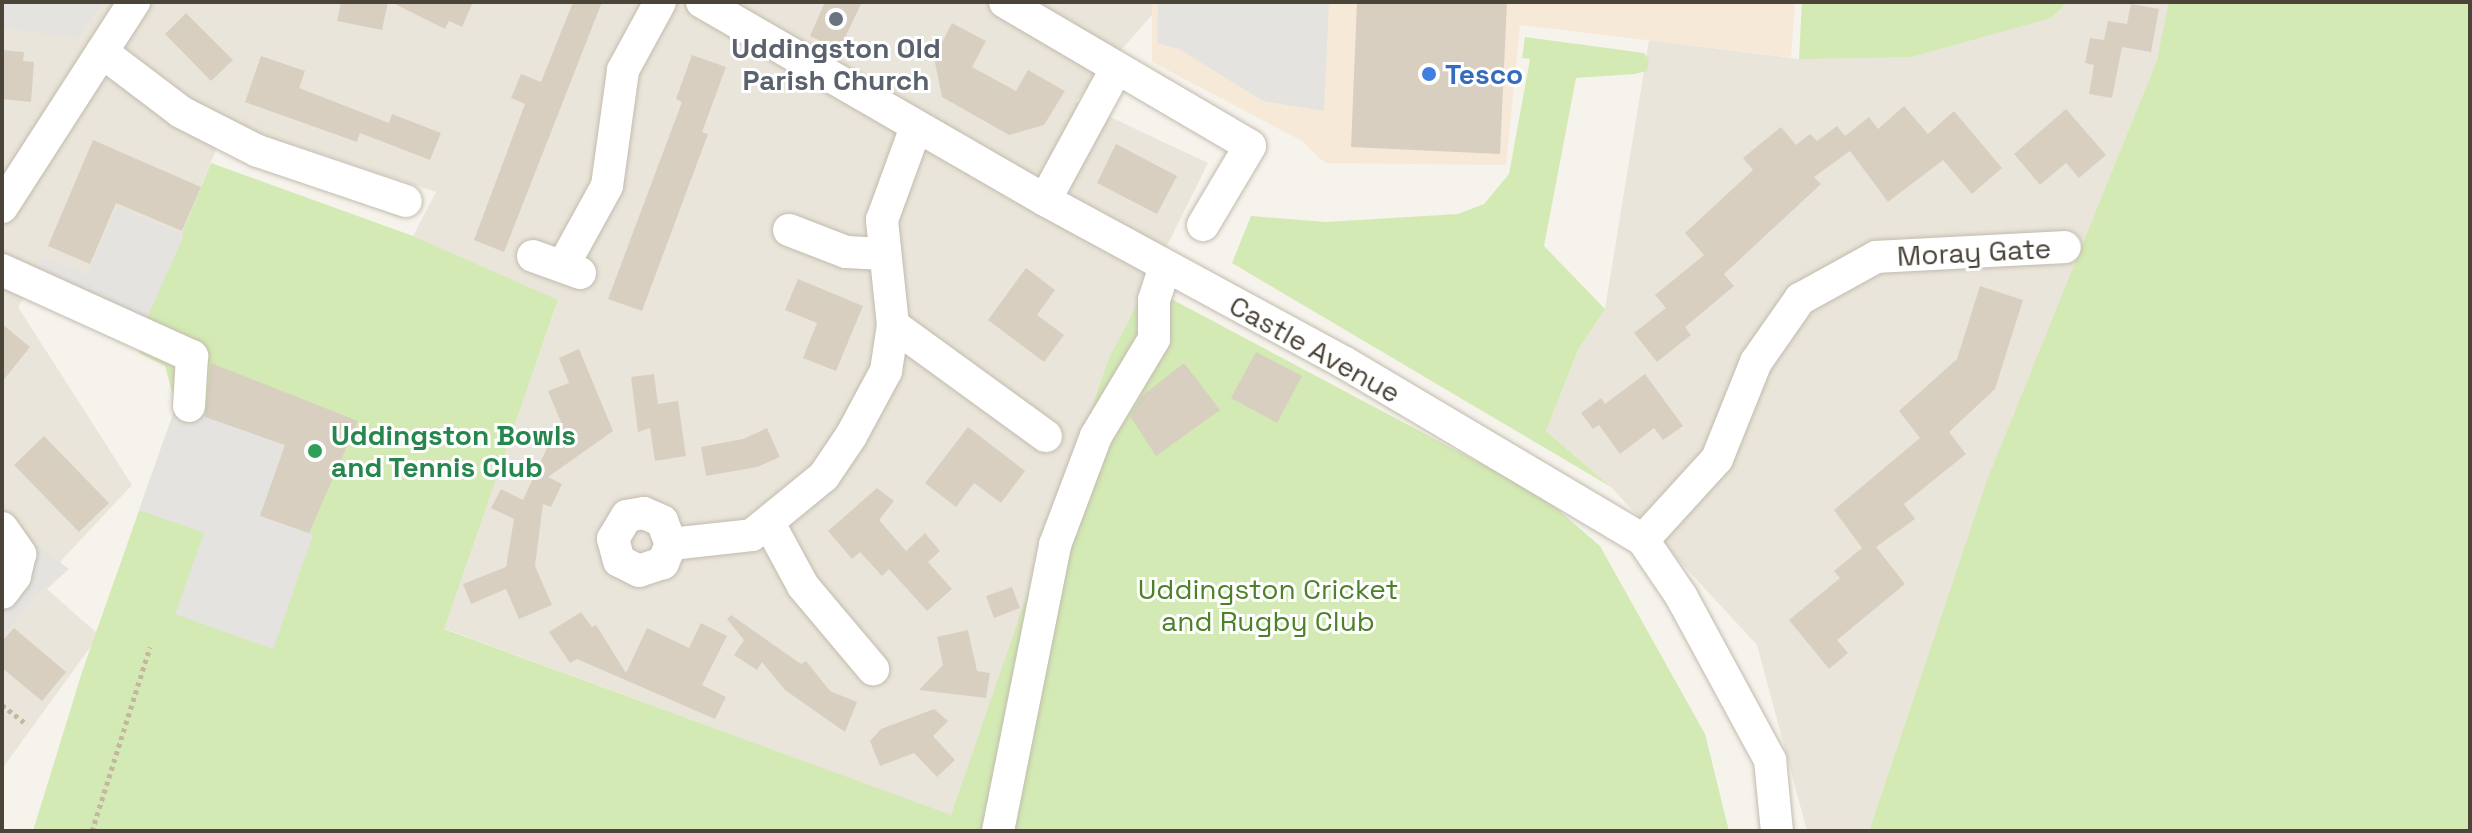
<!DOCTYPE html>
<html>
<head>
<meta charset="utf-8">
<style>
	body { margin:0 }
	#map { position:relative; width:2472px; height:833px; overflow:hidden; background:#f6f3ec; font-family:"Space Grotesk",sans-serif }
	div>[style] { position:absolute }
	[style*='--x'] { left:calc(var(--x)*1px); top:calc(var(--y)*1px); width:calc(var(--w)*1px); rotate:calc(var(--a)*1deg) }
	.residential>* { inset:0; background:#eae5da }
	.commercial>* { inset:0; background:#f7e9d8 }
	.green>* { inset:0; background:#d3eab4 }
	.parking>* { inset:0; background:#e5e3e0 }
	.building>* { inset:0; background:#d8cfc1 }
	.path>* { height:5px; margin-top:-2.5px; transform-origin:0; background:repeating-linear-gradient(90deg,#c4b69f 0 4px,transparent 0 8px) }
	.roads { filter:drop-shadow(0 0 2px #c2bbae) drop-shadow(0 0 2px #c2bbae) }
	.minor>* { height:32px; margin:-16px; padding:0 16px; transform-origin:16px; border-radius:16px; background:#fff }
	.dots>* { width:22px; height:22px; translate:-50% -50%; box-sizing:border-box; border:4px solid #fff; border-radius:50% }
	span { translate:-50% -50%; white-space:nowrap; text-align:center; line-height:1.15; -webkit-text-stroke:6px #fff; paint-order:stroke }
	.worship-label { font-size:28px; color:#5b616d; font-weight:700 }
	.shop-label { font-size:28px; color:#366cbe; font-weight:700 }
	.left { translate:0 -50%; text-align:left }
	.street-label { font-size:28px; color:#4b4439 }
	.leisure-label { font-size:28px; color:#27864d; font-weight:700 }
	.park-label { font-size:28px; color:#4c8029 }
	.frame { position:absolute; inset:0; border:4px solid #4b4439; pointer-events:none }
</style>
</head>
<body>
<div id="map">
	<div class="residential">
		<div style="clip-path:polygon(2px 2px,1152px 2px,1152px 15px,1076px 101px,1208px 163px,1147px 286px,951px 816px,443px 628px,558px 301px,413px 236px,436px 192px,227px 123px,146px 320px,38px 273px,18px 307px,132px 485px,59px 563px,69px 569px,47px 589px,99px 635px,2px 769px)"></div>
		<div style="clip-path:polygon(2068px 2px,2171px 2px,2157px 60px,1987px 481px,1869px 831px,1807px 831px,1757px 645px,1611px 487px,1546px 431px,1578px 350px,1605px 309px,1649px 40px,1799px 59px,2051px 18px)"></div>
	</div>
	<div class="commercial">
		<div style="clip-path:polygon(1152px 2px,1795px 2px,1791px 57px,1520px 25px,1506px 165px,1325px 163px,1302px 141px,1152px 62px)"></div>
	</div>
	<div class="green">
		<div style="clip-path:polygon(1802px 2px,2068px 2px,2051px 18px,1911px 57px,1799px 59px)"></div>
		<div style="clip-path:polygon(2169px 2px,2470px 2px,2470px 831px,1869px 831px,1987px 480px,2157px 60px)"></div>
		<div style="clip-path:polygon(1525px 37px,1644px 53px,1649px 60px,1647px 71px,1635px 74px,1576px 78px,1544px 246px,1605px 309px,1578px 350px,1546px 431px,1611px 487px,1232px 263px,1251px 216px,1326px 222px,1458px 214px,1484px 204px,1509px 174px,1530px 59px,1522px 58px)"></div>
		<div style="clip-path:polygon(211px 163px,413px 236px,558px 300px,444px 629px,951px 815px,1109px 358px,1147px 286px,1542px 496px,1600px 546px,1705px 734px,1729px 831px,33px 831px,82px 672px,176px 406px,165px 366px,139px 353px,146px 320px)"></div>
	</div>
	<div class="parking">
		<div style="clip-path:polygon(2px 2px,103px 2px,78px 39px,2px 27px)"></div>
		<div style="clip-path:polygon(1158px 2px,1329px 2px,1324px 111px,1263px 101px,1179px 49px,1157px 43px)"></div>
		<div style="clip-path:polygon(117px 206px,184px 235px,146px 320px,37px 272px,44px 257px,87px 275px)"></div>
		<div style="clip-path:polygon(176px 406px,285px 445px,260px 515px,313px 535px,273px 649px,175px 614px,204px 533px,139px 510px)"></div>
		<div style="clip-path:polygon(27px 538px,69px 569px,36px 594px,2px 637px,2px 569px)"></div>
	</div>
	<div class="building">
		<div style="clip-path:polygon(341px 2px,388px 2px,382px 30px,337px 21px)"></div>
		<div style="clip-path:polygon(391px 2px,473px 2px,462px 27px,449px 21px,445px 29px)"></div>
		<div style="clip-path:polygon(573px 2px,602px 2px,504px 252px,474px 240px,525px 104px,511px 98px,521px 74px,541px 82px)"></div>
		<div style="clip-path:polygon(825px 2px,862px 2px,839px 50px,810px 36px)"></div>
		<div style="clip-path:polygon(1357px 2px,1507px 2px,1500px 154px,1351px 147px)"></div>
		<div style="clip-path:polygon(2131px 4px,2159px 9px,2151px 52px,2122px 47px,2112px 98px,2089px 94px,2094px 65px,2085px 63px,2090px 38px,2104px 40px,2108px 21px,2127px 24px)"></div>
		<div style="clip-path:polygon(186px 13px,233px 60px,211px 81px,165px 34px)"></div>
		<div style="clip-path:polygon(952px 23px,986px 41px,972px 67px,1016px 91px,1028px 70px,1065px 91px,1044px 125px,1009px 135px,942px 97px,934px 58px)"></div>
		<div style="clip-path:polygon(2px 50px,24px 52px,23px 61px,34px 62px,31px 102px,2px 99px)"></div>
		<div style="clip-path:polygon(692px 55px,726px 67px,702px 132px,708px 134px,642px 311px,608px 299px,682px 102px,676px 99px)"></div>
		<div style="clip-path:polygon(261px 56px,305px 71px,299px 88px,389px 123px,392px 114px,441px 133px,430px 160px,360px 133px,357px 142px,245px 102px)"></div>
		<div style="clip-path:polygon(1904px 106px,1928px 134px,1954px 111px,2002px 168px,1972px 194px,1943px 160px,1888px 202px,1850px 151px,1814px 177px,1821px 184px,1724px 274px,1734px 286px,1685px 327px,1691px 335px,1657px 362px,1634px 333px,1666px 308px,1655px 295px,1704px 255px,1685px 233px,1753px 170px,1743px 158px,1781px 127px,1796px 145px,1810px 134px,1817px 141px,1837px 126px,1845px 136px,1869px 117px,1878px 129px)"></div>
		<div style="clip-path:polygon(2066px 109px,2106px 155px,2079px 178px,2066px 163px,2040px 185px,2014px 154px)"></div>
		<div style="clip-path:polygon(93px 140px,201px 187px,182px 231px,116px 203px,90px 264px,48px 246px)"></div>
		<div style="clip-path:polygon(1116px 144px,1177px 176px,1157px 214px,1097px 183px)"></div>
		<div style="clip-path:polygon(1026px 268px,1055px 290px,1037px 315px,1064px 335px,1044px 362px,988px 320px)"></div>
		<div style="clip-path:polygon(798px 279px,863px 306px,836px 371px,803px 358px,817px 323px,785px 310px)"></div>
		<div style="clip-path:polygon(1980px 286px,2023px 300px,1995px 389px,1949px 432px,1966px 454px,1904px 504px,1915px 519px,1876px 547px,1905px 584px,1837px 640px,1848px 653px,1829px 669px,1789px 620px,1840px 578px,1834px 571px,1862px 548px,1834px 510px,1920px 438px,1899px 411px,1957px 359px)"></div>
		<div style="clip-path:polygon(2px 324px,30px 347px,2px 382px)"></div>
		<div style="clip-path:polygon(579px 349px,613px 431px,548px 477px,562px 484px,551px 507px,543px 504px,535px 566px,552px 605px,519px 619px,506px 589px,471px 604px,463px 584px,506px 567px,514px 519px,491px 508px,501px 489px,523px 500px,547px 448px,542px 441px,563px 427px,548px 391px,569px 383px,559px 358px)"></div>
		<div style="clip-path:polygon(1256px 352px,1302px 376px,1277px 423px,1231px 398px)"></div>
		<div style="clip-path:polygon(211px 363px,358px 421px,309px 533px,260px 516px,285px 445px,205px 417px)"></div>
		<div style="clip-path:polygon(1184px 363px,1220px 410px,1156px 456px,1130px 416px,1143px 395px)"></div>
		<div style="clip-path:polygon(654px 374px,658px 404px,678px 401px,686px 456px,655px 461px,650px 428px,638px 432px,631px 377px)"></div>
		<div style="clip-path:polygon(1645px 374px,1683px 426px,1663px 440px,1654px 428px,1620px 454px,1599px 425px,1593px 429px,1581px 413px,1601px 398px,1605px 404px)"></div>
		<div style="clip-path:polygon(968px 427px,1025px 471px,1001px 503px,974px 483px,956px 507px,925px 483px)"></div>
		<div style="clip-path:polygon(767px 428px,780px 457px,757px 467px,706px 476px,701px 447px,743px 439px)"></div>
		<div style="clip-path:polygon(44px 436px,109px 503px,79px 532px,14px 465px)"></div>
		<div style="clip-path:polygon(877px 488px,894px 501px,879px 520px,906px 551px,925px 533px,940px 551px,928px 562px,952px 589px,927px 611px,889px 569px,882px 576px,860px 552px,852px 559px,828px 531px)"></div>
		<div style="clip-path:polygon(1012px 587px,1020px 608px,994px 618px,986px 596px)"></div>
		<div style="clip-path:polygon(581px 612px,592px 627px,596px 625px,626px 673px,647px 628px,689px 648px,701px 623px,727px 636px,702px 685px,726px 697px,715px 719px,577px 659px,570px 663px,549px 632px)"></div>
		<div style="clip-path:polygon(731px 615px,801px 664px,806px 661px,830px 691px,857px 702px,845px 732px,785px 690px,762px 662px,757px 670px,734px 655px,744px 640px,727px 619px)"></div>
		<div style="clip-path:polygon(14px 628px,66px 672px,42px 701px,2px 668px,2px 641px)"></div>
		<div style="clip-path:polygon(968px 630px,977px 671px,990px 673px,986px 698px,919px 690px,943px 665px,937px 637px)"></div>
		<div style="clip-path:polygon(934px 709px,948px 721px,933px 736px,955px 760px,937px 777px,914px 753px,880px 766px,870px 741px,881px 729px)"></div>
	</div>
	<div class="path">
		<div style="--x:2;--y:705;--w:29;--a:38"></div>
		<div style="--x:92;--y:831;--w:193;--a:-72.5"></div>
	</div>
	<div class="roads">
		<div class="minor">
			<div style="--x:702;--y:2;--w:396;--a:30"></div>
			<div style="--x:1045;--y:200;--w:341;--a:28.5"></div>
			<div style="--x:1345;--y:363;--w:347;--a:30.7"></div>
			<div style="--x:1643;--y:540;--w:68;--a:55.8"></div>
			<div style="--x:1681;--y:596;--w:187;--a:61.5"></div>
			<div style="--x:1770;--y:760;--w:71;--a:84.4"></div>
			<div style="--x:1005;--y:2;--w:284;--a:30.4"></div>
			<div style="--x:1250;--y:146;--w:92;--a:120.7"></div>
			<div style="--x:102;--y:52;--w:99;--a:37.2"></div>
			<div style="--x:181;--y:112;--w:86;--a:26.9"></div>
			<div style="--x:258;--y:151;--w:156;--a:18.7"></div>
			<div style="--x:1045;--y:200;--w:147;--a:-61.5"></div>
			<div style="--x:2;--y:207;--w:244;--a:-57.2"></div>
			<div style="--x:789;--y:230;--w:61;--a:21.1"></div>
			<div style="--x:846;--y:252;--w:38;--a:3"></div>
			<div style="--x:533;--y:256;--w:50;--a:19.9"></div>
			<div style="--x:563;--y:266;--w:91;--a:-61.2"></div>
			<div style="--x:607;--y:186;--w:117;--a:-82.1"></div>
			<div style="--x:623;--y:70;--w:77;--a:-61.4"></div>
			<div style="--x:2;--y:270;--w:209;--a:24.4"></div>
			<div style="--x:192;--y:356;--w:50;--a:93.4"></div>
			<div style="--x:893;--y:325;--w:189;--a:36"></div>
			<div style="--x:770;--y:525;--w:69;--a:61.6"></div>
			<div style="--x:803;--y:586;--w:109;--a:49.9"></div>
			<div style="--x:2;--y:528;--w:32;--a:55"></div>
			<div style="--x:20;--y:554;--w:23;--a:103"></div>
			<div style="--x:15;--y:576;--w:21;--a:127"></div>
			<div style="--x:1643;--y:540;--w:110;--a:-47.6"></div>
			<div style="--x:1717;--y:459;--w:105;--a:-68.1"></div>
			<div style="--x:1756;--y:362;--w:77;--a:-55.1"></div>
			<div style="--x:1800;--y:299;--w:87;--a:-28.9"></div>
			<div style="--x:1876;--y:257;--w:189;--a:-3"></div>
			<div style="--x:671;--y:544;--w:21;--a:113"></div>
			<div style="--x:663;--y:563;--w:25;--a:162"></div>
			<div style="--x:639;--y:571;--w:22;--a:-153"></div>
			<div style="--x:619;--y:561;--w:23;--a:-105"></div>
			<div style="--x:613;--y:539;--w:27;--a:-59"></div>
			<div style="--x:627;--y:516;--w:17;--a:-10"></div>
			<div style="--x:644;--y:513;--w:20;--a:24"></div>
			<div style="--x:662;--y:521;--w:25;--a:69"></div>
			<div style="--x:671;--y:544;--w:81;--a:-6.3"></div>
			<div style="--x:752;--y:535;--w:93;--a:-39.3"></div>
			<div style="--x:824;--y:476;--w:48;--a:-56"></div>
			<div style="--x:851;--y:436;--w:74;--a:-61.7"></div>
			<div style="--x:886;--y:371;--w:47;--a:-81.3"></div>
			<div style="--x:893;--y:325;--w:106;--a:-96"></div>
			<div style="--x:882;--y:220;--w:99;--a:-69.9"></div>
			<div style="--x:998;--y:831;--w:292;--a:-78.7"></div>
			<div style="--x:1055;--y:545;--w:116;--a:-69.4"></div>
			<div style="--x:1096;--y:436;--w:113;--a:-59.1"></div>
			<div style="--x:1154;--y:339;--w:39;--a:-90"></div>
			<div style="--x:1154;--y:300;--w:35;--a:-72"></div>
		</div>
	</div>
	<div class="dots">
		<div style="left:836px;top:19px;background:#6b7280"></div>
		<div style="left:1429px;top:74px;background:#3f7fe0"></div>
		<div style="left:315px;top:451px;background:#2e9e5b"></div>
	</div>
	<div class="worship-label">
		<span style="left:836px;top:64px">Uddingston Old<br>Parish Church</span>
	</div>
	<div class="shop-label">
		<span class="left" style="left:1445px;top:74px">Tesco</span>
	</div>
	<div class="street-label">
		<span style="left:1974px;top:252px;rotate:-3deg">Moray Gate</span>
		<span style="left:1315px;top:349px;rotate:29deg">Castle Avenue</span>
	</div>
	<div class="leisure-label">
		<span class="left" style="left:331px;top:451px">Uddingston Bowls<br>and Tennis Club</span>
	</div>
	<div class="park-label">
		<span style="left:1268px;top:605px">Uddingston Cricket<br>and Rugby Club</span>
	</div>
	<div class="frame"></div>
</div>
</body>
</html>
